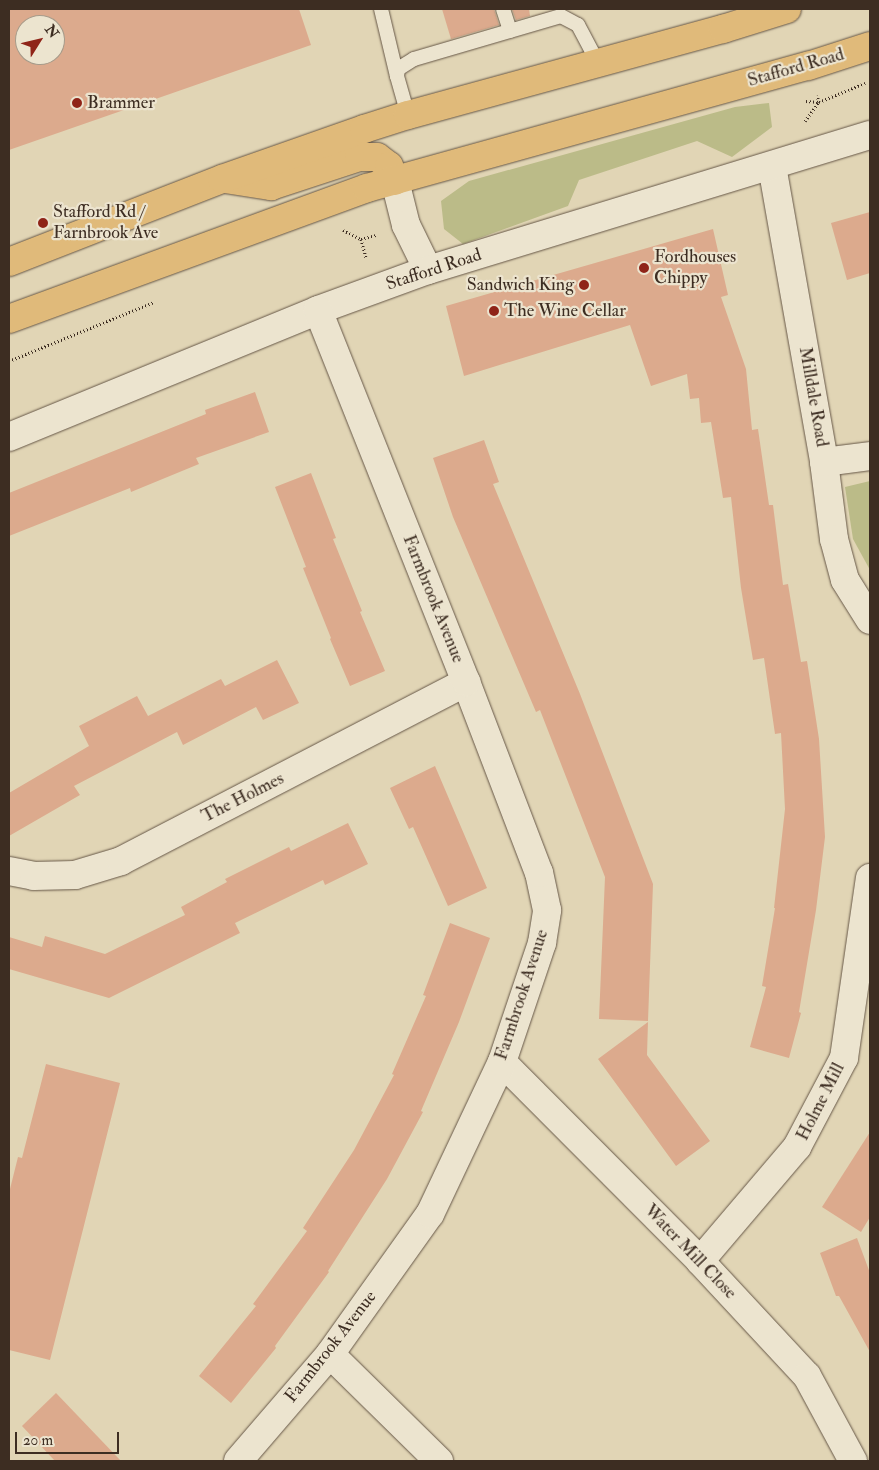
<!DOCTYPE html>
<html>
<head>
<meta charset="utf-8">
<style>
	body { margin:0 }
	#map { position:relative; width:879px; height:1470px; overflow:hidden; background:#e1d5b5; font-family:"IM FELL Double Pica",serif }
	div>[style] { position:absolute }
	[style*='--x'] { left:calc(var(--x)*1px); top:calc(var(--y)*1px); width:calc(var(--w)*1px); rotate:calc(var(--a)*1deg) }
	.green>* { inset:0; background:#bb8 }
	.building>* { inset:0; background:#dcaa8d }
	.path>* { height:3px; margin-top:-1.5px; transform-origin:0; background:repeating-linear-gradient(90deg,#3d2d22 0 1px,transparent 0 3.5px) }
	.roads { filter:drop-shadow(0 0 1px #665747) drop-shadow(0 0 1px #665747) }
	.service>* { height:14px; margin:-7px; padding:0 7px; transform-origin:7px; border-radius:7px; background:#ece4cf }
	.minor>* { height:28px; margin:-14px; padding:0 14px; transform-origin:14px; border-radius:14px; background:#ece4cf }
	.trunk>* { height:28px; margin:-14px; padding:0 14px; transform-origin:14px; border-radius:14px; background:#e0ba7a }
	.dots>* { width:14px; height:14px; translate:-50% -50%; box-sizing:border-box; border:2px solid #ece4cf; border-radius:50% }
	span { translate:-50% -50%; white-space:nowrap; text-align:center; line-height:1.15; -webkit-text-stroke:4.5px #ece4cf; paint-order:stroke }
	.street-label { font-size:18px; color:#3d2d22 }
	.poi-label { font-size:18px; color:#3d2d22 }
	.left { translate:0 -50%; text-align:left }
	.right { translate:-100% -50%; text-align:right }
	.frame { position:absolute; inset:0; border:10px solid #3d2d22; pointer-events:none }
	.north { position:absolute; left:15px; top:15px; width:50px; height:50px; box-sizing:border-box; background:#ece4cf; border:1px solid #a69b8a; border-radius:50%; rotate:54deg; font-size:14px; font-weight:700; line-height:20px; text-align:center; color:#3d2d22 }
	.north::after { content:''; display:block; margin:auto; width:18px; height:22px; background:#8f2418; clip-path:polygon(50% 0,100% 100%,50% 72%,0 100%) }
	.scale { position:absolute; left:15px; top:1432px; width:104px; height:22px; box-sizing:border-box; border:2px solid #3d2d22; border-top:0; padding-left:6px; font-size:15px; line-height:18px; white-space:nowrap; color:#3d2d22; -webkit-text-stroke:4px #ece4cf; paint-order:stroke }
</style>
</head>
<body>
<div id="map">
	<div class="green">
		<div style="clip-path:polygon(769px 103px,772px 127px,732px 157px,697px 141px,579px 180px,568px 206px,463px 244px,444px 229px,441px 201px,469px 181px,735px 107px)"></div>
		<div style="clip-path:polygon(870px 481px,870px 570px,853px 539px,845px 487px)"></div>
	</div>
	<div class="building">
		<div style="clip-path:polygon(evenodd,9px 9px,299px 9px,311px 45px,9px 150px,9px 9px,25px 25px,55px 25px,55px 55px,25px 55px,25px 25px)"></div>
		<div style="clip-path:polygon(442px 9px,494px 9px,499px 25px,451px 39px)"></div>
		<div style="clip-path:polygon(512px 9px,529px 9px,530px 16px,516px 20px)"></div>
		<div style="clip-path:polygon(870px 212px,870px 273px,847px 280px,831px 223px)"></div>
		<div style="clip-path:polygon(713px 229px,728px 295px,721px 297px,746px 369px,752px 430px,758px 429px,769px 505px,773px 505px,783px 585px,788px 584px,801px 662px,807px 661px,819px 739px,825px 837px,816px 910px,799px 1012px,801px 1013px,789px 1058px,750px 1047px,766px 987px,762px 986px,775px 908px,774px 908px,785px 809px,781px 733px,775px 734px,764px 658px,753px 660px,741px 588px,731px 497px,723px 498px,711px 422px,701px 423px,699px 398px,690px 399px,687px 374px,651px 386px,630px 325px,464px 376px,446px 306px)"></div>
		<div style="clip-path:polygon(255px 392px,269px 432px,196px 458px,199px 464px,131px 492px,130px 488px,9px 536px,9px 493px,206px 414px,205px 410px)"></div>
		<div style="clip-path:polygon(484px 440px,499px 482px,493px 484px,580px 694px,653px 884px,648px 1021px,599px 1019px,605px 877px,540px 710px,536px 712px,453px 517px,433px 458px)"></div>
		<div style="clip-path:polygon(311px 473px,336px 538px,333px 539px,362px 611px,360px 612px,385px 671px,350px 686px,330px 639px,331px 638px,303px 568px,306px 567px,275px 487px)"></div>
		<div style="clip-path:polygon(277px 660px,299px 703px,263px 720px,256px 707px,183px 745px,177px 732px,74px 786px,80px 795px,9px 836px,9px 793px,89px 746px,79px 726px,137px 696px,148px 716px,221px 679px,225px 686px)"></div>
		<div style="clip-path:polygon(435px 766px,487px 888px,448px 906px,413px 827px,409px 829px,390px 788px)"></div>
		<div style="clip-path:polygon(348px 823px,368px 864px,325px 885px,323px 880px,235px 923px,240px 933px,109px 998px,9px 969px,9px 937px,42px 947px,45px 936px,105px 954px,185px 915px,181px 907px,227px 882px,225px 879px,289px 847px,291px 851px)"></div>
		<div style="clip-path:polygon(450px 923px,490px 938px,459px 1022px,421px 1111px,423px 1112px,387px 1179px,328px 1271px,329px 1272px,275px 1346px,276px 1348px,231px 1403px,199px 1376px,256px 1306px,253px 1304px,307px 1231px,303px 1228px,354px 1150px,394px 1075px,392px 1074px,426px 996px,423px 995px)"></div>
		<div style="clip-path:polygon(648px 1022px,647px 1055px,710px 1141px,676px 1166px,598px 1059px)"></div>
		<div style="clip-path:polygon(46px 1064px,120px 1083px,50px 1360px,9px 1350px,9px 1193px,18px 1157px,22px 1158px)"></div>
		<div style="clip-path:polygon(870px 1132px,870px 1217px,861px 1232px,822px 1207px)"></div>
		<div style="clip-path:polygon(857px 1238px,870px 1273px,870px 1352px,839px 1296px,836px 1296px,820px 1253px)"></div>
		<div style="clip-path:polygon(56px 1393px,121px 1461px,55px 1461px,22px 1426px)"></div>
	</div>
	<div class="path">
		<div style="--x:806;--y:101;--w:13;--a:4"></div>
		<div style="--x:819;--y:102;--w:50;--a:-22.4"></div>
		<div style="--x:805;--y:121;--w:24;--a:-54"></div>
		<div style="--x:819;--y:102;--w:7;--a:-106"></div>
		<div style="--x:343;--y:230;--w:20;--a:27"></div>
		<div style="--x:361;--y:239;--w:16;--a:-15"></div>
		<div style="--x:361;--y:239;--w:20;--a:75"></div>
		<div style="--x:9;--y:361;--w:157;--a:-22.1"></div>
	</div>
	<div class="roads">
		<div class="service">
			<div style="--x:381;--y:9;--w:69;--a:76.6"></div>
			<div style="--x:503;--y:9;--w:23;--a:72"></div>
			<div style="--x:408;--y:115;--w:41;--a:-105.8"></div>
			<div style="--x:397;--y:76;--w:7;--a:-82"></div>
			<div style="--x:398;--y:69;--w:19;--a:-32"></div>
			<div style="--x:414;--y:59;--w:153;--a:-16.3"></div>
			<div style="--x:561;--y:16;--w:19;--a:28"></div>
			<div style="--x:578;--y:25;--w:43;--a:62.2"></div>
		</div>
		<div class="minor">
			<div style="--x:772;--y:166;--w:301;--a:80"></div>
			<div style="--x:824;--y:462;--w:78;--a:82.6"></div>
			<div style="--x:834;--y:539;--w:42;--a:75"></div>
			<div style="--x:845;--y:580;--w:47;--a:58"></div>
			<div style="--x:395;--y:181;--w:45;--a:76"></div>
			<div style="--x:406;--y:225;--w:50;--a:63.9"></div>
			<div style="--x:9;--y:437;--w:334;--a:-22.3"></div>
			<div style="--x:318;--y:310;--w:117;--a:-20"></div>
			<div style="--x:428;--y:270;--w:462;--a:-17"></div>
			<div style="--x:824;--y:462;--w:46;--a:-7.4"></div>
			<div style="--x:9;--y:871;--w:25;--a:11"></div>
			<div style="--x:34;--y:876;--w:41;--a:-1.4"></div>
			<div style="--x:75;--y:875;--w:48;--a:-16.9"></div>
			<div style="--x:121;--y:861;--w:389;--a:-27.4"></div>
			<div style="--x:502;--y:1062;--w:281;--a:45.1"></div>
			<div style="--x:700;--y:1261;--w:157;--a:47.1"></div>
			<div style="--x:807;--y:1376;--w:97;--a:61.6"></div>
			<div style="--x:700;--y:1261;--w:150;--a:-49.6"></div>
			<div style="--x:797;--y:1147;--w:101;--a:-62.2"></div>
			<div style="--x:844;--y:1058;--w:182;--a:-81.8"></div>
			<div style="--x:330;--y:1354;--w:153;--a:44.5"></div>
			<div style="--x:238;--y:1461;--w:141;--a:-49.3"></div>
			<div style="--x:330;--y:1354;--w:172;--a:-54.5"></div>
			<div style="--x:430;--y:1214;--w:168;--a:-64.7"></div>
			<div style="--x:502;--y:1062;--w:126;--a:-71.4"></div>
			<div style="--x:542;--y:943;--w:33;--a:-81"></div>
			<div style="--x:547;--y:910;--w:38;--a:-102"></div>
			<div style="--x:539;--y:873;--w:204;--a:-110.9"></div>
			<div style="--x:466;--y:682;--w:400;--a:-111.7"></div>
		</div>
		<div class="trunk">
			<div style="--x:225;--y:179;--w:47;--a:8.7"></div>
			<div style="--x:271;--y:186;--w:93;--a:-18.2"></div>
			<div style="--x:359;--y:157;--w:18;--a:0"></div>
			<div style="--x:377;--y:157;--w:15;--a:37"></div>
			<div style="--x:389;--y:166;--w:16;--a:68"></div>
			<div style="--x:9;--y:262;--w:229;--a:-21.3"></div>
			<div style="--x:222;--y:179;--w:151;--a:-19.4"></div>
			<div style="--x:364;--y:129;--w:46;--a:-17.7"></div>
			<div style="--x:408;--y:115;--w:327;--a:-15.3"></div>
			<div style="--x:723;--y:29;--w:67;--a:-17.4"></div>
			<div style="--x:9;--y:319;--w:381;--a:-20.1"></div>
			<div style="--x:367;--y:188;--w:458;--a:-15.5"></div>
			<div style="--x:808;--y:66;--w:65;--a:-17.9"></div>
		</div>
	</div>
	<div class="dots">
		<div style="left:77px;top:103px;background:#8f2418"></div>
		<div style="left:43px;top:223px;background:#8f2418"></div>
		<div style="left:644px;top:268px;background:#8f2418"></div>
		<div style="left:584px;top:285px;background:#8f2418"></div>
		<div style="left:494px;top:311px;background:#8f2418"></div>
	</div>
	<div class="street-label">
		<span style="left:796px;top:68px;rotate:-16deg">Stafford Road</span>
		<span style="left:434px;top:270px;rotate:-18deg">Stafford Road</span>
		<span style="left:813px;top:397px;rotate:80deg">Milldale Road</span>
		<span style="left:433px;top:599px;rotate:68deg">Farmbrook Avenue</span>
		<span style="left:243px;top:798px;rotate:-27deg">The Holmes</span>
		<span style="left:522px;top:995px;rotate:-72deg">Farmbrook Avenue</span>
		<span style="left:821px;top:1102px;rotate:-63deg">Holme Mill</span>
		<span style="left:690px;top:1252px;rotate:46deg">Water Mill Close</span>
		<span style="left:331px;top:1347px;rotate:-52deg">Farmbrook Avenue</span>
	</div>
	<div class="poi-label">
		<span class="left" style="left:87px;top:103px">Brammer</span>
		<span class="left" style="left:53px;top:223px">Stafford Rd /<br>Farnbrook Ave</span>
		<span class="left" style="left:654px;top:268px">Fordhouses<br>Chippy</span>
		<span class="right" style="left:574px;top:285px">Sandwich King</span>
		<span class="left" style="left:504px;top:311px">The Wine Cellar</span>
	</div>
	<div class="frame"></div>
	<div class="north">N</div>
	<div class="scale">20 m</div>
</div>
</body>
</html>
